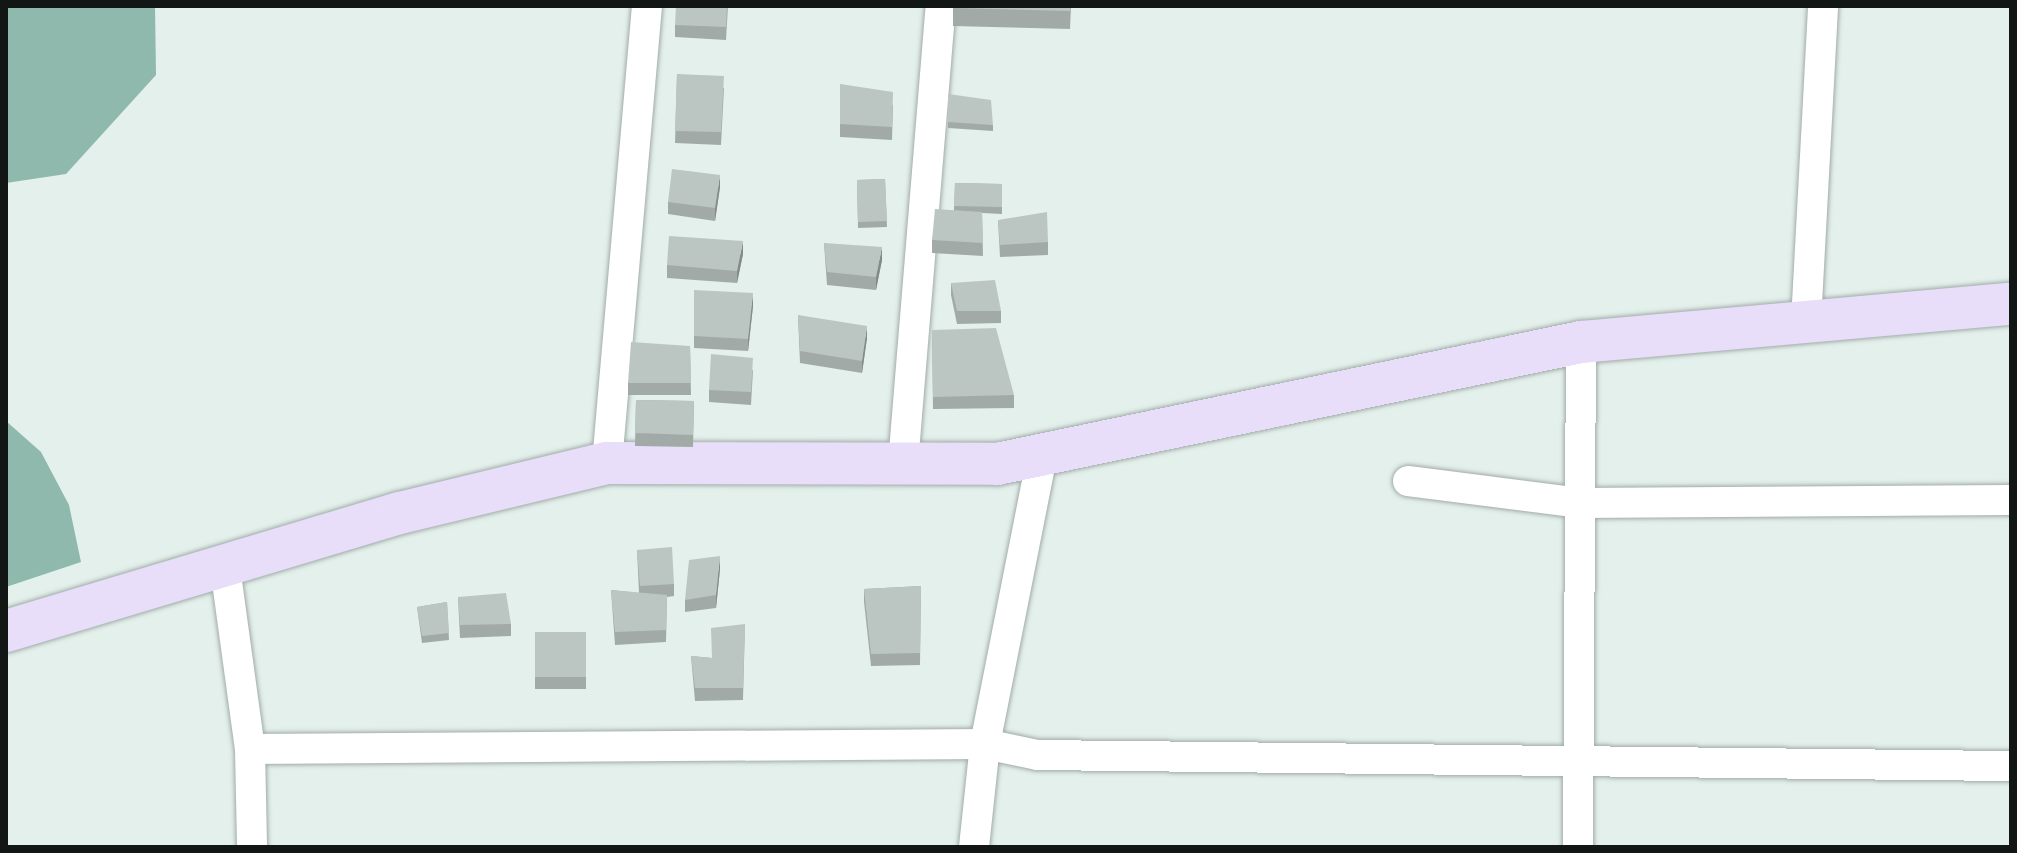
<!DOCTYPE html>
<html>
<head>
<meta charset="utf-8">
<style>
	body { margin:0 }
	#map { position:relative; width:2017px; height:853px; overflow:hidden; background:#e4f0ec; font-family:Cabin,sans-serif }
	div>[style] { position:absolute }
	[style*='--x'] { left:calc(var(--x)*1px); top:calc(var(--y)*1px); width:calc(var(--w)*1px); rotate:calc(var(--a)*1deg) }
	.forest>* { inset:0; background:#8eb9ac }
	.roads { filter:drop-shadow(0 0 2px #a1aca9) drop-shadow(0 0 2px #a1aca9) }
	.street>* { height:30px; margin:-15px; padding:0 15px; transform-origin:15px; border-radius:15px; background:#fff }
	.secondary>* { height:42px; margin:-21px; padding:0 21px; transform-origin:21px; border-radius:21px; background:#e8defa }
	.wall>* { inset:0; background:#a1aaa7 }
	.shaded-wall>* { inset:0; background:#838b88 }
	.building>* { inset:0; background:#bbc6c2 }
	span { translate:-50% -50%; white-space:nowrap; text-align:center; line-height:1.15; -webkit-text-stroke:6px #f1fdf9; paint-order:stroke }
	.frame { position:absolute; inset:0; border:8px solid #121615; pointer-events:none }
</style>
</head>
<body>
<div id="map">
	<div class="forest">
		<div style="clip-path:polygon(6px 6px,155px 6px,156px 75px,66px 174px,6px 183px)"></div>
		<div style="clip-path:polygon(6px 421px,41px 452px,69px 505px,81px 562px,6px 587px)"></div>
	</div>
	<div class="roads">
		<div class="street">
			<div style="--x:1806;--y:322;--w:316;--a:-86.9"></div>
			<div style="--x:607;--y:463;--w:459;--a:-85"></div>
			<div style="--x:903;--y:464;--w:460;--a:-85.3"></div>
			<div style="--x:1408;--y:481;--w:173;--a:7.3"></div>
			<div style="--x:1580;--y:503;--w:431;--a:-0.4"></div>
			<div style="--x:225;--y:567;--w:184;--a:82.2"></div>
			<div style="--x:250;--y:749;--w:98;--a:88.8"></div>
			<div style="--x:250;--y:749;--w:735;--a:-0.39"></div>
			<div style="--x:985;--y:744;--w:53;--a:11.9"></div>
			<div style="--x:1037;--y:755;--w:974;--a:0.65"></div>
			<div style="--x:974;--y:847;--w:104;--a:-83.9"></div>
			<div style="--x:985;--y:744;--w:295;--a:-78.8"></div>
			<div style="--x:1578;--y:847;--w:505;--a:-89.66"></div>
		</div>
		<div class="secondary">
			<div style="--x:6;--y:631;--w:411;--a:-16.7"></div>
			<div style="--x:400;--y:513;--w:213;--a:-13.6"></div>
			<div style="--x:607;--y:463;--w:390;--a:0.1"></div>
			<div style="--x:997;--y:464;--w:597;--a:-11.8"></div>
			<div style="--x:1581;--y:342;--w:432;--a:-5.1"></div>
		</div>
	</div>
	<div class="wall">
		<div style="clip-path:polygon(728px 6px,726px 40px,675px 37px,675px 25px)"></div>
		<div style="clip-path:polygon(953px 6px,1071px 6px,1070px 29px,953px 26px)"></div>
		<div style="clip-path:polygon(677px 74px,724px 88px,721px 145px,675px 143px)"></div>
		<div style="clip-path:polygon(840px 84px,893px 105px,892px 140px,840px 137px)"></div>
		<div style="clip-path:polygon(948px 94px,993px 125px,993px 131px,948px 128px)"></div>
		<div style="clip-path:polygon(885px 179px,887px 227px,858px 228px,857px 180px)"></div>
		<div style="clip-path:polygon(955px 183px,1002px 184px,1002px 214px,982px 213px,983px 256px,932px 253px,932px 240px,954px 210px)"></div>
		<div style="clip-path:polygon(720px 187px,715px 221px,668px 214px,668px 202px)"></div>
		<div style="clip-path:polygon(998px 220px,1048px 242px,1048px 255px,1000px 257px)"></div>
		<div style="clip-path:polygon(824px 243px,882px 260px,876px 290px,827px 285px)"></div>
		<div style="clip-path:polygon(743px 254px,737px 283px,667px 278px,667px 265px)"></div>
		<div style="clip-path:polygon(951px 283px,1001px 311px,1001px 323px,957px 324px,951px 295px)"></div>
		<div style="clip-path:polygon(694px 290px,753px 306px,748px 351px,694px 348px)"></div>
		<div style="clip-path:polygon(798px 315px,867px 338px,862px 373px,800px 363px)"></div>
		<div style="clip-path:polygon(932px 330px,1014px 395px,1014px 408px,933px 409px)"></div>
		<div style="clip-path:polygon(690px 346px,691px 395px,628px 395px,628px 383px)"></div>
		<div style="clip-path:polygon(753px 370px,751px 405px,709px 402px,709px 390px)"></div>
		<div style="clip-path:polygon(636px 400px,694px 401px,693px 447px,635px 446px)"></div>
		<div style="clip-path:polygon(637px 550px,674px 584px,674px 596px,667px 597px,666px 642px,615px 645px,611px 590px,639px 593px)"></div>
		<div style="clip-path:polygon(720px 569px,716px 608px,685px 612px,685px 600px)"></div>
		<div style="clip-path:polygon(921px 586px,920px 665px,871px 666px,864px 602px,864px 589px)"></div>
		<div style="clip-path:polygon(458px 597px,511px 624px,511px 636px,460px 638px)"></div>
		<div style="clip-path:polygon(447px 602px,449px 640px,422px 643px,417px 607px)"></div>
		<div style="clip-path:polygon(745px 624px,743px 700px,695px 701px,691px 656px,712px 658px)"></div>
		<div style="clip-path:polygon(535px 632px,586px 632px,586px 689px,535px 689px)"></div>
	</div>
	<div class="shaded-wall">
		<div style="clip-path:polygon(720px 175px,720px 187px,715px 221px,715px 208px)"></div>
		<div style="clip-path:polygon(743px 241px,743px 254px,737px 283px,737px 271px)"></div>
		<div style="clip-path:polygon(882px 247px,882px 260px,876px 290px,876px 277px)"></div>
		<div style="clip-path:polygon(753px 293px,753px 306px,748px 351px,748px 339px)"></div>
		<div style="clip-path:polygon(867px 326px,867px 338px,862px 373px,862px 361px)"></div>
		<div style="clip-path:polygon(720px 556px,720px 569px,716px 608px,716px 595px)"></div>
	</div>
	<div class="building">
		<div style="clip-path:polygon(676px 6px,727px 6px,726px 27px,675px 25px)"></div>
		<div style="clip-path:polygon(953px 6px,1070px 6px,1070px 11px,953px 8px)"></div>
		<div style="clip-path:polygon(677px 74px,724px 76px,721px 132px,675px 131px)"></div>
		<div style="clip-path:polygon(840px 84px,893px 92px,892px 127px,840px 124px)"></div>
		<div style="clip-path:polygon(948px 94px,991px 100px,993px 125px,948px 122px)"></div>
		<div style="clip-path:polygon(672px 169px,720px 175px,715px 208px,668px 202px)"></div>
		<div style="clip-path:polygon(885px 179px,887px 221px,858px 222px,857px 180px)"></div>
		<div style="clip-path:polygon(955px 183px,1002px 184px,1002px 207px,954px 206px)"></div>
		<div style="clip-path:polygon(935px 209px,982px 212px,983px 243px,932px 240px)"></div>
		<div style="clip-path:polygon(1047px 212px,1048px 242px,1000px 245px,998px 220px)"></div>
		<div style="clip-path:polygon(669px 236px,743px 241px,737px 271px,667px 265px)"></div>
		<div style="clip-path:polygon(824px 243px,882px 247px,876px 277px,827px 272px)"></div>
		<div style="clip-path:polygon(995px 280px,1001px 311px,957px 311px,951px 283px)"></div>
		<div style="clip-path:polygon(694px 290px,753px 293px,748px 339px,694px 336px)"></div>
		<div style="clip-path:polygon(798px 315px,867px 326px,862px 361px,800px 351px)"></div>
		<div style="clip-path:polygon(996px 328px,1014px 395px,933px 397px,932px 330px)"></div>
		<div style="clip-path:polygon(631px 342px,690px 346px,691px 383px,628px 383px)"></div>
		<div style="clip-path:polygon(711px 354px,753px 358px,751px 392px,709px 390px)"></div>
		<div style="clip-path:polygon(636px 400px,694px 401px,693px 435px,635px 433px)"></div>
		<div style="clip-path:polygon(672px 547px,674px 584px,640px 586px,637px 550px)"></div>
		<div style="clip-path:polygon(720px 556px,716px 595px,685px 600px,689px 560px)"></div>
		<div style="clip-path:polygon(921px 586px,920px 653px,871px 654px,864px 589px)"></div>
		<div style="clip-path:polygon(611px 590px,667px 595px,666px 630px,615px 632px)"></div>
		<div style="clip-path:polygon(506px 593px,511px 624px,460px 625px,458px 597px)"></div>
		<div style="clip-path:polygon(447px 602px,449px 633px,422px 636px,417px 607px)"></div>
		<div style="clip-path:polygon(745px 624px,743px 688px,695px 688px,691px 656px,712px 658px,711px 628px)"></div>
		<div style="clip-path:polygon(535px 632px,586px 632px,586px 677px,535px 677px)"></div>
	</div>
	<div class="frame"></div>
</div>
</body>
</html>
